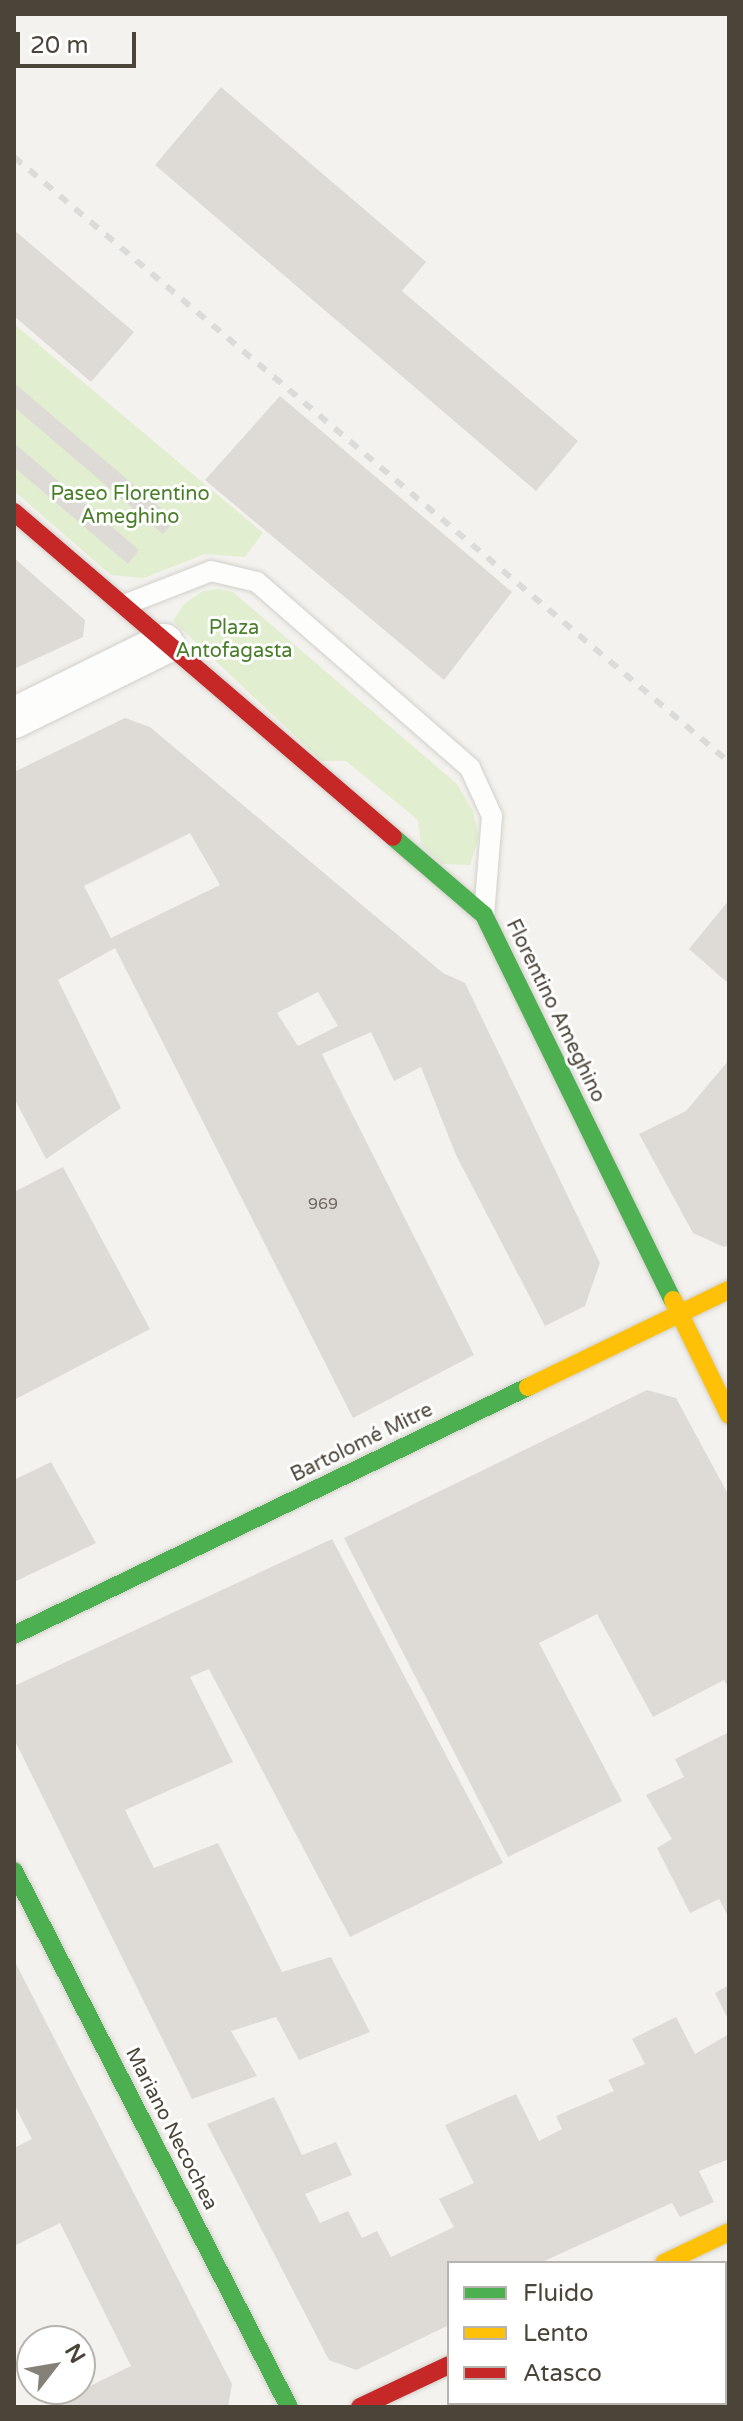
<!DOCTYPE html>
<html>
<head>
<meta charset="utf-8">
<style>
	body { margin:0 }
	#map { position:relative; width:743px; height:2421px; overflow:hidden; background:#f4f2ee; font-family:"Varela Round",sans-serif }
	div>[style] { position:absolute }
	[style*='--x'] { left:calc(var(--x)*1px); top:calc(var(--y)*1px); width:calc(var(--w)*1px); rotate:calc(var(--a)*1deg) }
	.green>* { inset:0; background:#e1eecf }
	.building>* { inset:0; background:#dedbd6 }
	.roads { filter:drop-shadow(0 0 2px #d2d0cb) drop-shadow(0 0 2px #d2d0cb) }
	.lane>* { height:20px; margin:-10px; padding:0 10px; transform-origin:10px; border-radius:10px; background:#fdfdfc }
	.street>* { height:40px; margin:-20px; padding:0 20px; transform-origin:20px; border-radius:20px; background:#fdfdfc }
	.fast>* { height:18px; margin:-9px; padding:0 9px; transform-origin:9px; border-radius:9px; background:#4caf50 }
	.slow>* { height:18px; margin:-9px; padding:0 9px; transform-origin:9px; border-radius:9px; background:#ffc107 }
	.jam>* { height:18px; margin:-9px; padding:0 9px; transform-origin:9px; border-radius:9px; background:#c62828 }
	.rail>* { height:6px; margin-top:-3px; transform-origin:0; background:repeating-linear-gradient(90deg,#dbdbda 0 10px,transparent 0 20px) }
	span { translate:-50% -50%; white-space:nowrap; text-align:center; line-height:1.15; -webkit-text-stroke:6px #fff; paint-order:stroke }
	.number-label { font-size:16px; color:#706a61 }
	.number-label span { -webkit-text-stroke-width:0 }
	.park-label { font-size:20px; color:#4a7f2a }
	.street-label { font-size:20px; color:#4b4439 }
	.frame { position:absolute; inset:0; border:16px solid #4b4439; pointer-events:none }
	.legend { position:absolute; left:447px; top:2261px; width:280px; height:144px; box-sizing:border-box; background:#fff; border:2px solid #b7b4b0; margin:0; padding:10px 14px; list-style:none; font-size:24px; color:#4b4439 }
	.legend li { display:flex; align-items:center; gap:16px; height:40px }
	.legend b { width:40px; border:2px solid #b7b4b0 }
	.north { position:absolute; left:16px; top:2325px; width:80px; height:80px; box-sizing:border-box; background:#fff; border:2px solid #b7b4b0; border-radius:50%; rotate:59deg; font-size:22px; font-weight:700; line-height:32px; text-align:center; color:#4b4439 }
	.north::after { content:''; display:block; margin:auto; width:28px; height:36px; background:#868178; clip-path:polygon(50% 0,100% 100%,50% 72%,0 100%) }
	.scale { position:absolute; left:16px; top:32px; width:120px; height:36px; box-sizing:border-box; border:4px solid #4b4439; border-top:0; padding-left:10px; font-size:24px; line-height:28px; white-space:nowrap; color:#4b4439; -webkit-text-stroke:6px #fff; paint-order:stroke }
</style>
</head>
<body>
<div id="map">
	<div class="green">
		<div style="clip-path:polygon(14px 324px,263px 533px,245px 557px,205px 554px,144px 578px,111px 575px,14px 491px)"></div>
		<div style="clip-path:polygon(218px 589px,233px 592px,457px 784px,473px 811px,479px 837px,470px 865px,442px 864px,421px 845px,418px 820px,346px 761px,322px 761px,173px 621px,184px 604px,203px 591px)"></div>
	</div>
	<div class="building">
		<div style="clip-path:polygon(221px 87px,426px 262px,402px 291px,578px 441px,536px 491px,155px 165px)"></div>
		<div style="clip-path:polygon(14px 230px,134px 332px,91px 382px,14px 316px)"></div>
		<div style="clip-path:polygon(14px 383px,175px 520px,163px 534px,14px 407px)"></div>
		<div style="clip-path:polygon(280px 396px,512px 592px,444px 680px,205px 480px)"></div>
		<div style="clip-path:polygon(14px 443px,139px 550px,128px 564px,14px 467px)"></div>
		<div style="clip-path:polygon(14px 558px,85px 620px,83px 637px,14px 669px)"></div>
		<div style="clip-path:polygon(evenodd,125px 718px,150px 727px,443px 973px,465px 983px,600px 1263px,585px 1306px,545px 1326px,456px 1155px,421px 1067px,394px 1081px,371px 1032px,322px 1054px,474px 1355px,353px 1418px,115px 948px,58px 980px,121px 1108px,46px 1159px,14px 1098px,14px 772px,125px 718px,190px 833px,220px 885px,111px 938px,84px 886px,190px 833px,125px 718px,318px 992px,338px 1026px,298px 1046px,277px 1013px,318px 992px)"></div>
		<div style="clip-path:polygon(729px 900px,729px 984px,689px 949px)"></div>
		<div style="clip-path:polygon(729px 1060px,729px 1245px,724px 1247px,693px 1233px,639px 1134px,686px 1111px)"></div>
		<div style="clip-path:polygon(63px 1167px,150px 1329px,14px 1400px,14px 1192px)"></div>
		<div style="clip-path:polygon(647px 1390px,676px 1398px,729px 1496px,729px 1689px,724px 1680px,653px 1717px,597px 1614px,539px 1643px,622px 1801px,508px 1857px,344px 1538px)"></div>
		<div style="clip-path:polygon(51px 1462px,96px 1543px,14px 1582px,14px 1480px)"></div>
		<div style="clip-path:polygon(332px 1539px,503px 1863px,350px 1937px,209px 1669px,190px 1677px,233px 1762px,125px 1810px,154px 1868px,218px 1843px,282px 1972px,331px 1957px,370px 2032px,299px 2060px,276px 2017px,231px 2031px,257px 2076px,192px 2099px,14px 1739px,14px 1686px)"></div>
		<div style="clip-path:polygon(729px 1732px,729px 1918px,719px 1899px,690px 1913px,657px 1848px,672px 1839px,646px 1795px,684px 1777px,675px 1759px)"></div>
		<div style="clip-path:polygon(14px 1960px,232px 2384px,228px 2407px,47px 2407px,131px 2366px,60px 2223px,14px 2246px,14px 2148px,32px 2139px,14px 2104px)"></div>
		<div style="clip-path:polygon(729px 1985px,729px 2021px,715px 1993px)"></div>
		<div style="clip-path:polygon(676px 2017px,695px 2054px,729px 2034px,729px 2159px,699px 2171px,714px 2202px,680px 2217px,672px 2203px,540px 2263px,449px 2263px,449px 2325px,356px 2370px,329px 2360px,207px 2124px,274px 2097px,302px 2155px,336px 2142px,352px 2175px,305px 2194px,320px 2223px,348px 2211px,362px 2238px,377px 2231px,391px 2257px,454px 2227px,439px 2199px,474px 2183px,445px 2125px,516px 2094px,539px 2141px,562px 2129px,556px 2116px,614px 2091px,608px 2080px,645px 2064px,632px 2039px)"></div>
		<div style="clip-path:polygon(729px 2289px,729px 2407px,470px 2407px,725px 2403px)"></div>
	</div>
	<div class="roads">
		<div class="lane">
			<div style="--x:124;--y:605;--w:93;--a:-21.3"></div>
			<div style="--x:211;--y:571;--w:47;--a:13.4"></div>
			<div style="--x:257;--y:582;--w:283;--a:41.1"></div>
			<div style="--x:470;--y:768;--w:53;--a:65.4"></div>
			<div style="--x:492;--y:816;--w:99;--a:94.6"></div>
		</div>
		<div class="street">
			<div style="--x:14;--y:718;--w:167;--a:-26.3"></div>
		</div>
		<div class="fast">
			<div style="--x:393;--y:837;--w:120;--a:40.6"></div>
			<div style="--x:484;--y:915;--w:429;--a:63.9"></div>
			<div style="--x:14;--y:1635;--w:571;--a:-25.76"></div>
			<div style="--x:14;--y:1871;--w:602;--a:62.84"></div>
		</div>
		<div class="slow">
			<div style="--x:673;--y:1300;--w:128;--a:64"></div>
			<div style="--x:528;--y:1387;--w:223;--a:-25.8"></div>
			<div style="--x:664;--y:2263;--w:72;--a:-25.5"></div>
		</div>
		<div class="jam">
			<div style="--x:14;--y:512;--w:499;--a:40.6"></div>
			<div style="--x:360;--y:2407;--w:98;--a:-25.3"></div>
		</div>
	</div>
	<div class="rail">
		<div style="--x:14;--y:157;--w:937;--a:40.24"></div>
	</div>
	<div class="number-label">
		<span style="left:323px;top:1204px">969</span>
	</div>
	<div class="park-label">
		<span style="left:130px;top:506px">Paseo Florentino<br>Ameghino</span>
		<span style="left:234px;top:640px">Plaza<br>Antofagasta</span>
	</div>
	<div class="street-label">
		<span style="left:555px;top:1011px;rotate:64deg">Florentino Ameghino</span>
		<span style="left:362px;top:1443px;rotate:-26deg">Bartolomé Mitre</span>
		<span style="left:171px;top:2129px;rotate:63deg">Mariano Necochea</span>
	</div>
	<div class="frame"></div>
	<ul class="legend">
	<li><b style="height:10px;background:#4caf50"></b>Fluido</li>
	<li><b style="height:10px;background:#ffc107"></b>Lento</li>
	<li><b style="height:10px;background:#c62828"></b>Atasco</li>
	</ul>
	<div class="north">N</div>
	<div class="scale">20 m</div>
</div>
</body>
</html>
